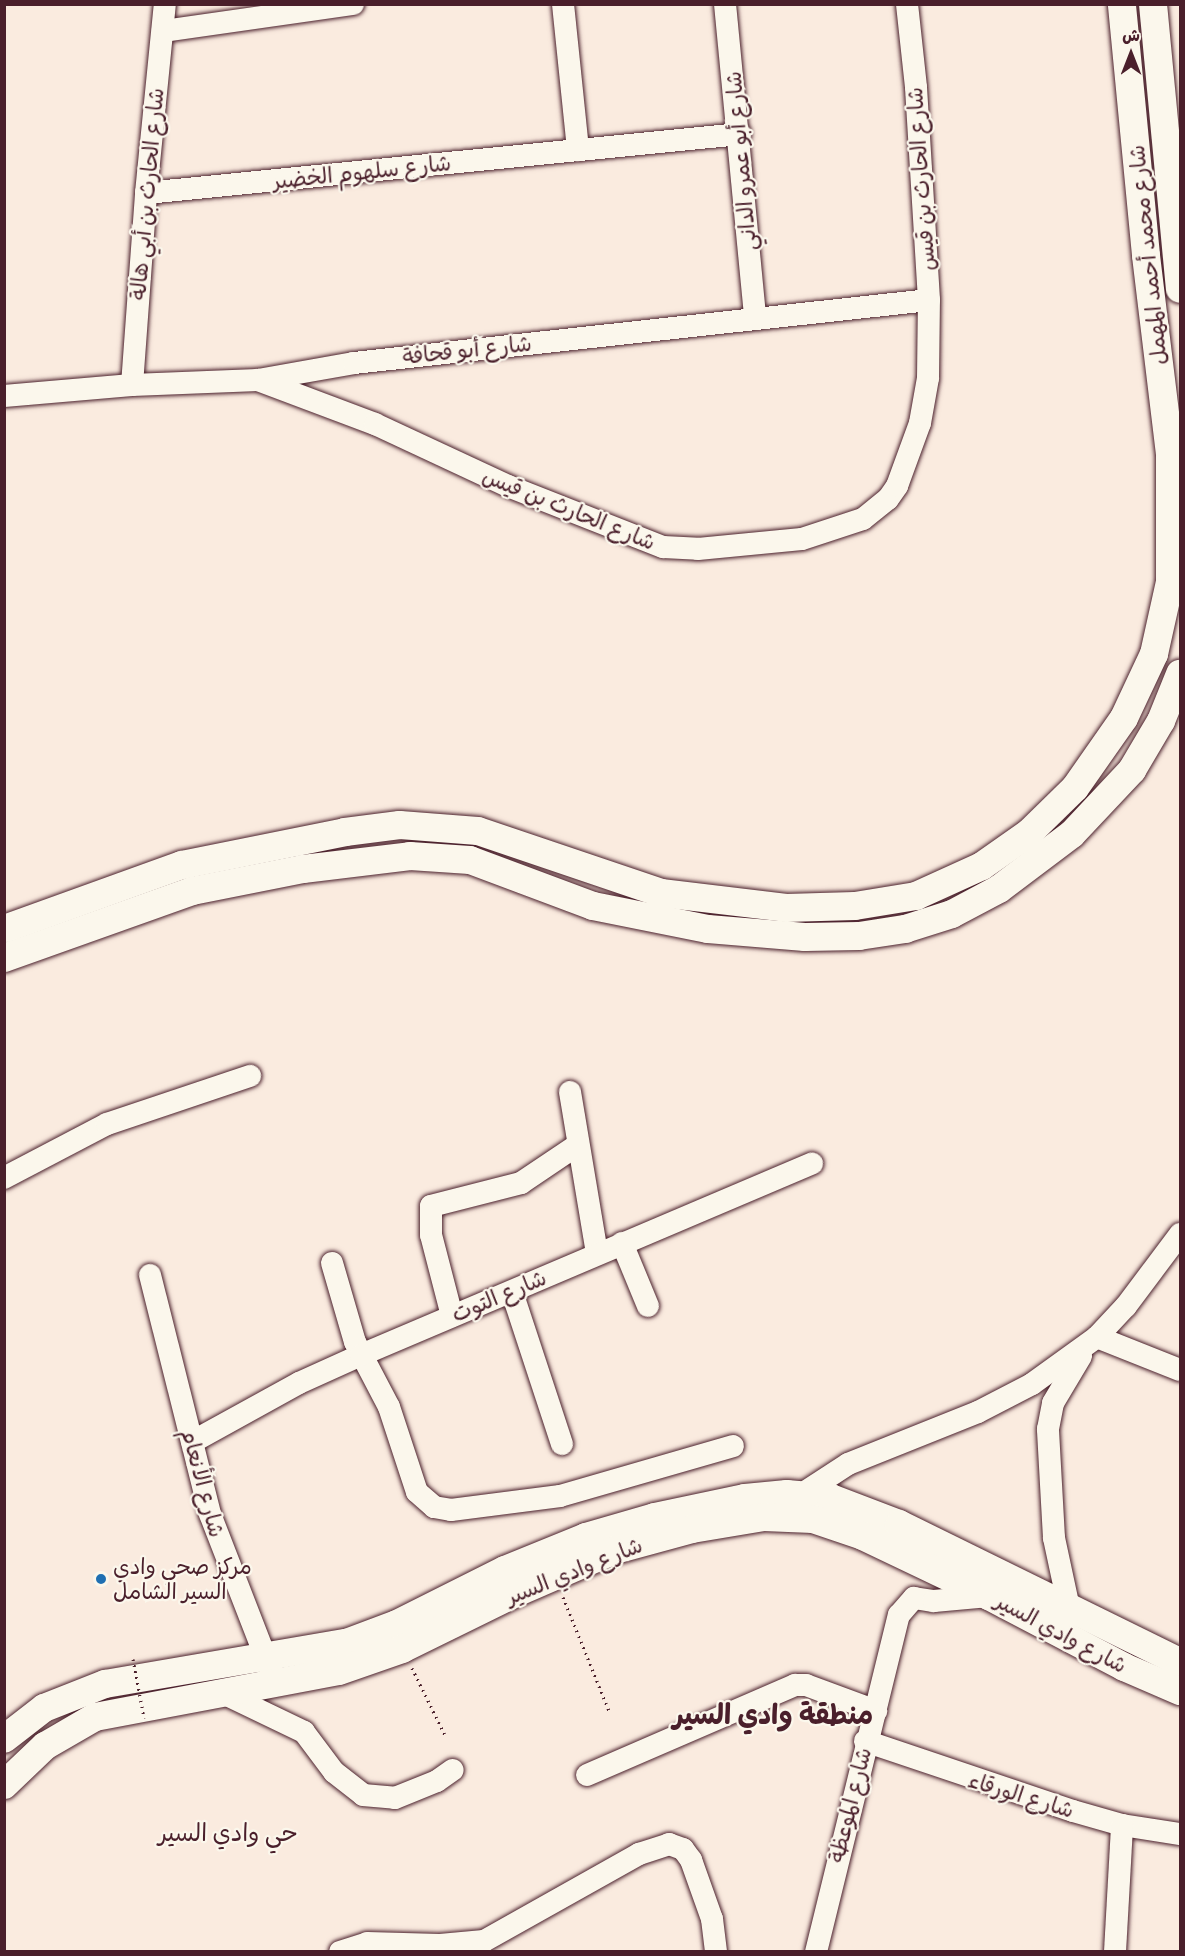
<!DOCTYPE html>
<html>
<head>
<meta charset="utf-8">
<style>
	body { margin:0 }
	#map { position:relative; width:1185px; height:1956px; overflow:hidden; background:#faebdf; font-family:Itim,"Playpen Sans Arabic",sans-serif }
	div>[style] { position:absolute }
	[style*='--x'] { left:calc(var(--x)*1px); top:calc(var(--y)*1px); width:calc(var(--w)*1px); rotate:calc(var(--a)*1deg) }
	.path>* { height:3px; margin-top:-1.5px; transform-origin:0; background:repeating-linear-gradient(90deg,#4a1f2b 0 1.5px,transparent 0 6px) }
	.roads { filter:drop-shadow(0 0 2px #4a1f2b) drop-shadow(0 0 2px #4a1f2b) }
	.minor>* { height:22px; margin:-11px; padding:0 11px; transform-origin:11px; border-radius:11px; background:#fbf7ec }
	.major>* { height:28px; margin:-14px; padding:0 14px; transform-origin:14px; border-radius:14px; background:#fbf7ec }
	.path-bridge>* { height:3px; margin-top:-1.5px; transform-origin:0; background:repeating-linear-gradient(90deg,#4a1f2b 0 1.5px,transparent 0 6px) }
	.dots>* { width:16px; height:16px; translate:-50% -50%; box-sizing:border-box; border:3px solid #fbf7ec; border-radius:50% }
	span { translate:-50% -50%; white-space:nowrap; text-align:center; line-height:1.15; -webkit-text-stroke:4.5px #fbf7ec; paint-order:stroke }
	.street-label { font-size:22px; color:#4a1f2b }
	.poi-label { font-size:22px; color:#4a1f2b }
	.left { translate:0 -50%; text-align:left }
	.neighbourhood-label { font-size:24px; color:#4a1f2b }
	.district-label { font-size:28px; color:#4a1f2b; font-weight:700 }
	.frame { position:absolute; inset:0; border:6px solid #4a1f2b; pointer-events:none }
	.north { position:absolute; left:1101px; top:24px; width:60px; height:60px; -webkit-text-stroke:4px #fbf7ec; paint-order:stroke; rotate:0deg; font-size:16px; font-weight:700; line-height:24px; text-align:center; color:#4a1f2b }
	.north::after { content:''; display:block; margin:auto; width:21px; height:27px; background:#4a1f2b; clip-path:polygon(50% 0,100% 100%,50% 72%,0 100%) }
</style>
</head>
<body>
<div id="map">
	<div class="path">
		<div style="--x:563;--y:1597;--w:123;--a:68"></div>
		<div style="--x:412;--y:1668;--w:77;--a:63.8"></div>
	</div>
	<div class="roads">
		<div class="minor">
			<div style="--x:563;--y:4;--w:147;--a:84.1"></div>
			<div style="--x:725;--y:4;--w:315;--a:84.5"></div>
			<div style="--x:163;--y:31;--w:192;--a:-8.1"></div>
			<div style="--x:146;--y:193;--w:597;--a:-5.67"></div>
			<div style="--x:258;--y:380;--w:125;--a:20.6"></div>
			<div style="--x:375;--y:424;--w:147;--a:25"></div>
			<div style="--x:508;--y:486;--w:167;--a:21.5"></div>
			<div style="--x:663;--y:547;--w:35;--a:3"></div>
			<div style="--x:698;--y:549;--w:104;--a:-5.5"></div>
			<div style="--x:802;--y:539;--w:64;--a:-18.2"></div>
			<div style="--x:863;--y:519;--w:32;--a:-39"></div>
			<div style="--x:888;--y:499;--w:16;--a:-55"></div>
			<div style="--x:897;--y:486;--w:67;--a:-69.9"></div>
			<div style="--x:920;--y:423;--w:46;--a:-79.9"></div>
			<div style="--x:928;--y:378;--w:78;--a:-89.3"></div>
			<div style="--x:929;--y:300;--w:213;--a:-93.5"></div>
			<div style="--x:916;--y:87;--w:83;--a:-96.2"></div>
			<div style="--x:132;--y:385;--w:193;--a:-85.8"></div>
			<div style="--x:146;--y:193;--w:190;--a:-84.3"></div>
			<div style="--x:4;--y:396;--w:128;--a:-4.9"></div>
			<div style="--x:132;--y:385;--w:126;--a:-2.3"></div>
			<div style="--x:258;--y:380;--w:97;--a:-10"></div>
			<div style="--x:354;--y:363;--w:578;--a:-6.25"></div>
			<div style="--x:570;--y:1092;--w:163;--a:80.5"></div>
			<div style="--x:4;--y:1178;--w:116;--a:-27.7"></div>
			<div style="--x:107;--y:1124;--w:151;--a:-18.6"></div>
			<div style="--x:622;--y:1243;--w:68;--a:67.6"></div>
			<div style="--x:332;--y:1263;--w:82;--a:73.8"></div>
			<div style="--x:355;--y:1342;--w:73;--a:62.4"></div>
			<div style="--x:389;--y:1407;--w:89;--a:71.8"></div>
			<div style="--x:417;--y:1492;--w:23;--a:41"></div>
			<div style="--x:434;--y:1507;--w:17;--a:10"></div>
			<div style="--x:451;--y:1510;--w:110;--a:-7.3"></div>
			<div style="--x:560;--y:1496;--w:180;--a:-16.1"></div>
			<div style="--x:150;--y:1275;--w:246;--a:75.9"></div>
			<div style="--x:210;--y:1514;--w:168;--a:68.8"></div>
			<div style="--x:512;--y:1292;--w:160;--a:71.8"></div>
			<div style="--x:452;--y:1316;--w:84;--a:-104.5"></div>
			<div style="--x:431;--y:1235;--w:29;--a:-90"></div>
			<div style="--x:431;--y:1206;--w:93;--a:-14.3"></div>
			<div style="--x:521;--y:1183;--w:66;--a:-33.9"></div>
			<div style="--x:1097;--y:1337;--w:89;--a:21.7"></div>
			<div style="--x:192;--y:1442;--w:122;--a:-28.9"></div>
			<div style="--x:299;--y:1383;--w:68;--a:-24.3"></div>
			<div style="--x:361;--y:1355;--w:490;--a:-23"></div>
			<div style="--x:802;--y:1494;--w:55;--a:-33.1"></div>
			<div style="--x:848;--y:1464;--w:140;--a:-21.8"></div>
			<div style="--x:978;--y:1412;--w:61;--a:-27.4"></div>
			<div style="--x:1032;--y:1384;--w:80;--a:-35.9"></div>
			<div style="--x:1097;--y:1337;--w:42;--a:-46.9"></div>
			<div style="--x:1126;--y:1306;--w:90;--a:-53.1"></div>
			<div style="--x:1069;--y:1608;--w:72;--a:-102.1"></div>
			<div style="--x:1054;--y:1538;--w:109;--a:-93.2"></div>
			<div style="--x:1048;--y:1429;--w:26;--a:-79"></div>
			<div style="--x:1053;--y:1403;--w:55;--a:-59.2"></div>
			<div style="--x:223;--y:1693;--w:90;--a:25.7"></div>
			<div style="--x:304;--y:1732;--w:50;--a:53.1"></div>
			<div style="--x:334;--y:1772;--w:37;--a:38"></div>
			<div style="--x:363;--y:1795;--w:32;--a:5"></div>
			<div style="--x:395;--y:1798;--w:45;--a:-22"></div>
			<div style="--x:437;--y:1781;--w:19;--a:-35"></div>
			<div style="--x:865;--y:1741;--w:219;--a:18.6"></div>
			<div style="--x:1073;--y:1811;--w:51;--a:15.9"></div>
			<div style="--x:1122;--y:1825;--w:59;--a:8.8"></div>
			<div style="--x:587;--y:1775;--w:227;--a:-23.4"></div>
			<div style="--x:795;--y:1685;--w:11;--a:0"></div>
			<div style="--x:806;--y:1685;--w:75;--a:20.4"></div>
			<div style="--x:340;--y:1952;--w:28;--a:-18"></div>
			<div style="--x:367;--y:1943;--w:73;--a:1.6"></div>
			<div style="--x:440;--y:1945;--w:44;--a:-5.2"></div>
			<div style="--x:484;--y:1941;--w:178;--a:-29.3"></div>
			<div style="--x:639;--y:1854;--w:32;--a:-18"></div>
			<div style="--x:669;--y:1844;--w:15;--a:20"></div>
			<div style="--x:683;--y:1849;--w:14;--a:54"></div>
			<div style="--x:691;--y:1860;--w:63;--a:70.4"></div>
			<div style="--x:712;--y:1919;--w:33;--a:83"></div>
			<div style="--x:816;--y:1952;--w:347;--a:-76.2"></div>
			<div style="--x:899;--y:1615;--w:23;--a:-49"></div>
			<div style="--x:914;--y:1598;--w:20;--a:9"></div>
			<div style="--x:934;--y:1601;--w:55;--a:-5.2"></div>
			<div style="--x:1115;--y:1952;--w:127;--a:-86.8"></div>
		</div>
		<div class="major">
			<div style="--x:1153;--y:4;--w:286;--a:84.6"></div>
			<div style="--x:4;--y:929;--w:189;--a:-19.8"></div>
			<div style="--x:182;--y:865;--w:166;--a:-11.4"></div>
			<div style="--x:345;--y:832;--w:55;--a:-7.3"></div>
			<div style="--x:400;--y:825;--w:78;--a:4.4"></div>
			<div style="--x:478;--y:831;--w:193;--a:18.7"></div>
			<div style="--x:661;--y:893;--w:126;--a:6.8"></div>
			<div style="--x:786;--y:908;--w:69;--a:-1.7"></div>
			<div style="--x:855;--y:906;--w:62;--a:-9.3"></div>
			<div style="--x:916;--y:896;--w:72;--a:-24.4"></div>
			<div style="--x:982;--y:866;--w:57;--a:-35.1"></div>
			<div style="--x:1029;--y:833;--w:64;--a:-44.4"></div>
			<div style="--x:1075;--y:788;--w:85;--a:-55"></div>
			<div style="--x:1124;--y:718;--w:71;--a:-64.9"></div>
			<div style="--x:1154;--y:654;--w:74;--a:-77.5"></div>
			<div style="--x:1170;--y:582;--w:128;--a:-90"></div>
			<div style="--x:1170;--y:454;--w:200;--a:-96.9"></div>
			<div style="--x:1146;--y:255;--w:252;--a:-95.5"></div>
			<div style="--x:4;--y:958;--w:200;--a:-19.6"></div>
			<div style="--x:192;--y:891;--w:113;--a:-11.2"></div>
			<div style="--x:303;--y:869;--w:108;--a:-6.9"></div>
			<div style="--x:410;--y:856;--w:60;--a:3.8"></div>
			<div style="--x:470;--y:860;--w:131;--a:20.5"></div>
			<div style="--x:593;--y:906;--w:117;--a:11.3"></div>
			<div style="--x:708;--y:929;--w:97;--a:4.7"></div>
			<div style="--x:805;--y:937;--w:54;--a:-1.1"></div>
			<div style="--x:859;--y:936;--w:47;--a:-8.7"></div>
			<div style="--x:905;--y:929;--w:49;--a:-17.7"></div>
			<div style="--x:952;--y:914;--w:53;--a:-28"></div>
			<div style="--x:999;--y:889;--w:91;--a:-37"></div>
			<div style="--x:1072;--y:834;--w:88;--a:-46.8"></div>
			<div style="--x:1132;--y:770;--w:57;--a:-59.4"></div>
			<div style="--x:1161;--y:721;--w:51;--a:-68"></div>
			<div style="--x:4;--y:1739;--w:51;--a:-37.8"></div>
			<div style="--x:44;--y:1708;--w:66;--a:-21.5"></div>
			<div style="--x:105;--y:1684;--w:244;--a:-9.7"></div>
			<div style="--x:346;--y:1643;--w:54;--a:-20.4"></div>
			<div style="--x:397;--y:1624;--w:121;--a:-26.6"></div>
			<div style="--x:505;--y:1570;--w:87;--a:-22.2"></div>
			<div style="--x:586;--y:1537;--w:72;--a:-16.2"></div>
			<div style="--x:655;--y:1517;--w:92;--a:-11.9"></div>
			<div style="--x:745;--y:1498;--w:42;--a:-5.4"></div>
			<div style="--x:787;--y:1494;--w:44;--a:5.2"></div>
			<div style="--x:831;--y:1498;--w:73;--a:20.9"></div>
			<div style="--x:899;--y:1524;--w:313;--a:26.2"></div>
			<div style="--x:4;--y:1785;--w:57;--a:-43.6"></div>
			<div style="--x:45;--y:1746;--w:58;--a:-30.1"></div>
			<div style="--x:95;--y:1717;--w:248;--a:-10.7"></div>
			<div style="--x:339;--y:1671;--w:67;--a:-19.2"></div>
			<div style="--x:402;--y:1649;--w:127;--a:-26.2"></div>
			<div style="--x:516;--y:1593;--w:108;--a:-23.5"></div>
			<div style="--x:615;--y:1550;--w:80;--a:-15.3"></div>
			<div style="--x:692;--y:1529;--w:73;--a:-9.5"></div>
			<div style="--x:764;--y:1517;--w:49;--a:2.3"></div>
			<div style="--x:813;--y:1519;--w:53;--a:18.8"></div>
			<div style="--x:863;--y:1536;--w:140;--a:25.5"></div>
			<div style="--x:989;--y:1596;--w:153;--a:27.7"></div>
			<div style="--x:1124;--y:1667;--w:61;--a:23.2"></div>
		</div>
	</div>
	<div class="path-bridge">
		<div style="--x:133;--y:1659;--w:60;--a:79.4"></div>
	</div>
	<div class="dots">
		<div style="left:101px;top:1579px;background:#1f6fb2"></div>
	</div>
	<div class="street-label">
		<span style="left:741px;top:161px;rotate:-95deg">شارع أبو عمرو الداني</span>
		<span style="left:362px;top:172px;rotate:-6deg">شارع سلهوم الخضير</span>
		<span style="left:921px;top:179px;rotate:-94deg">شارع الحارث بن قيس</span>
		<span style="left:147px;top:194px;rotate:-85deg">شارع الحارث بن أبي هالة</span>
		<span style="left:1148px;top:255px;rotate:-96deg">شارع محمد أحمد المهمل</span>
		<span style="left:467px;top:350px;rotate:-6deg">شارع أبو قحافة</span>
		<span style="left:569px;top:509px;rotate:22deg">شارع الحارث بن قيس</span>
		<span style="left:499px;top:1296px;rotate:-23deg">شارع التوت</span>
		<span style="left:203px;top:1483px;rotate:75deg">شارع الأنعام</span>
		<span style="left:574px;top:1571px;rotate:-22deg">شارع وادي السير</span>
		<span style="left:1061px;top:1633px;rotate:28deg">شارع وادي السير</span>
		<span style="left:1021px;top:1795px;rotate:17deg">شارع الورقاء</span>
		<span style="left:850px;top:1805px;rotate:-76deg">شارع الموعظة</span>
	</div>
	<div class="poi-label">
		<span class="left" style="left:113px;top:1579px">مركز صحي وادي<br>السير الشامل</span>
	</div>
	<div class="neighbourhood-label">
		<span style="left:228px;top:1833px">حي وادي السير</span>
	</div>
	<div class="district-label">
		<span style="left:773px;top:1714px">منطقة وادي السير</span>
	</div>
	<div class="frame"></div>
	<div class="north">ش</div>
</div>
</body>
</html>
